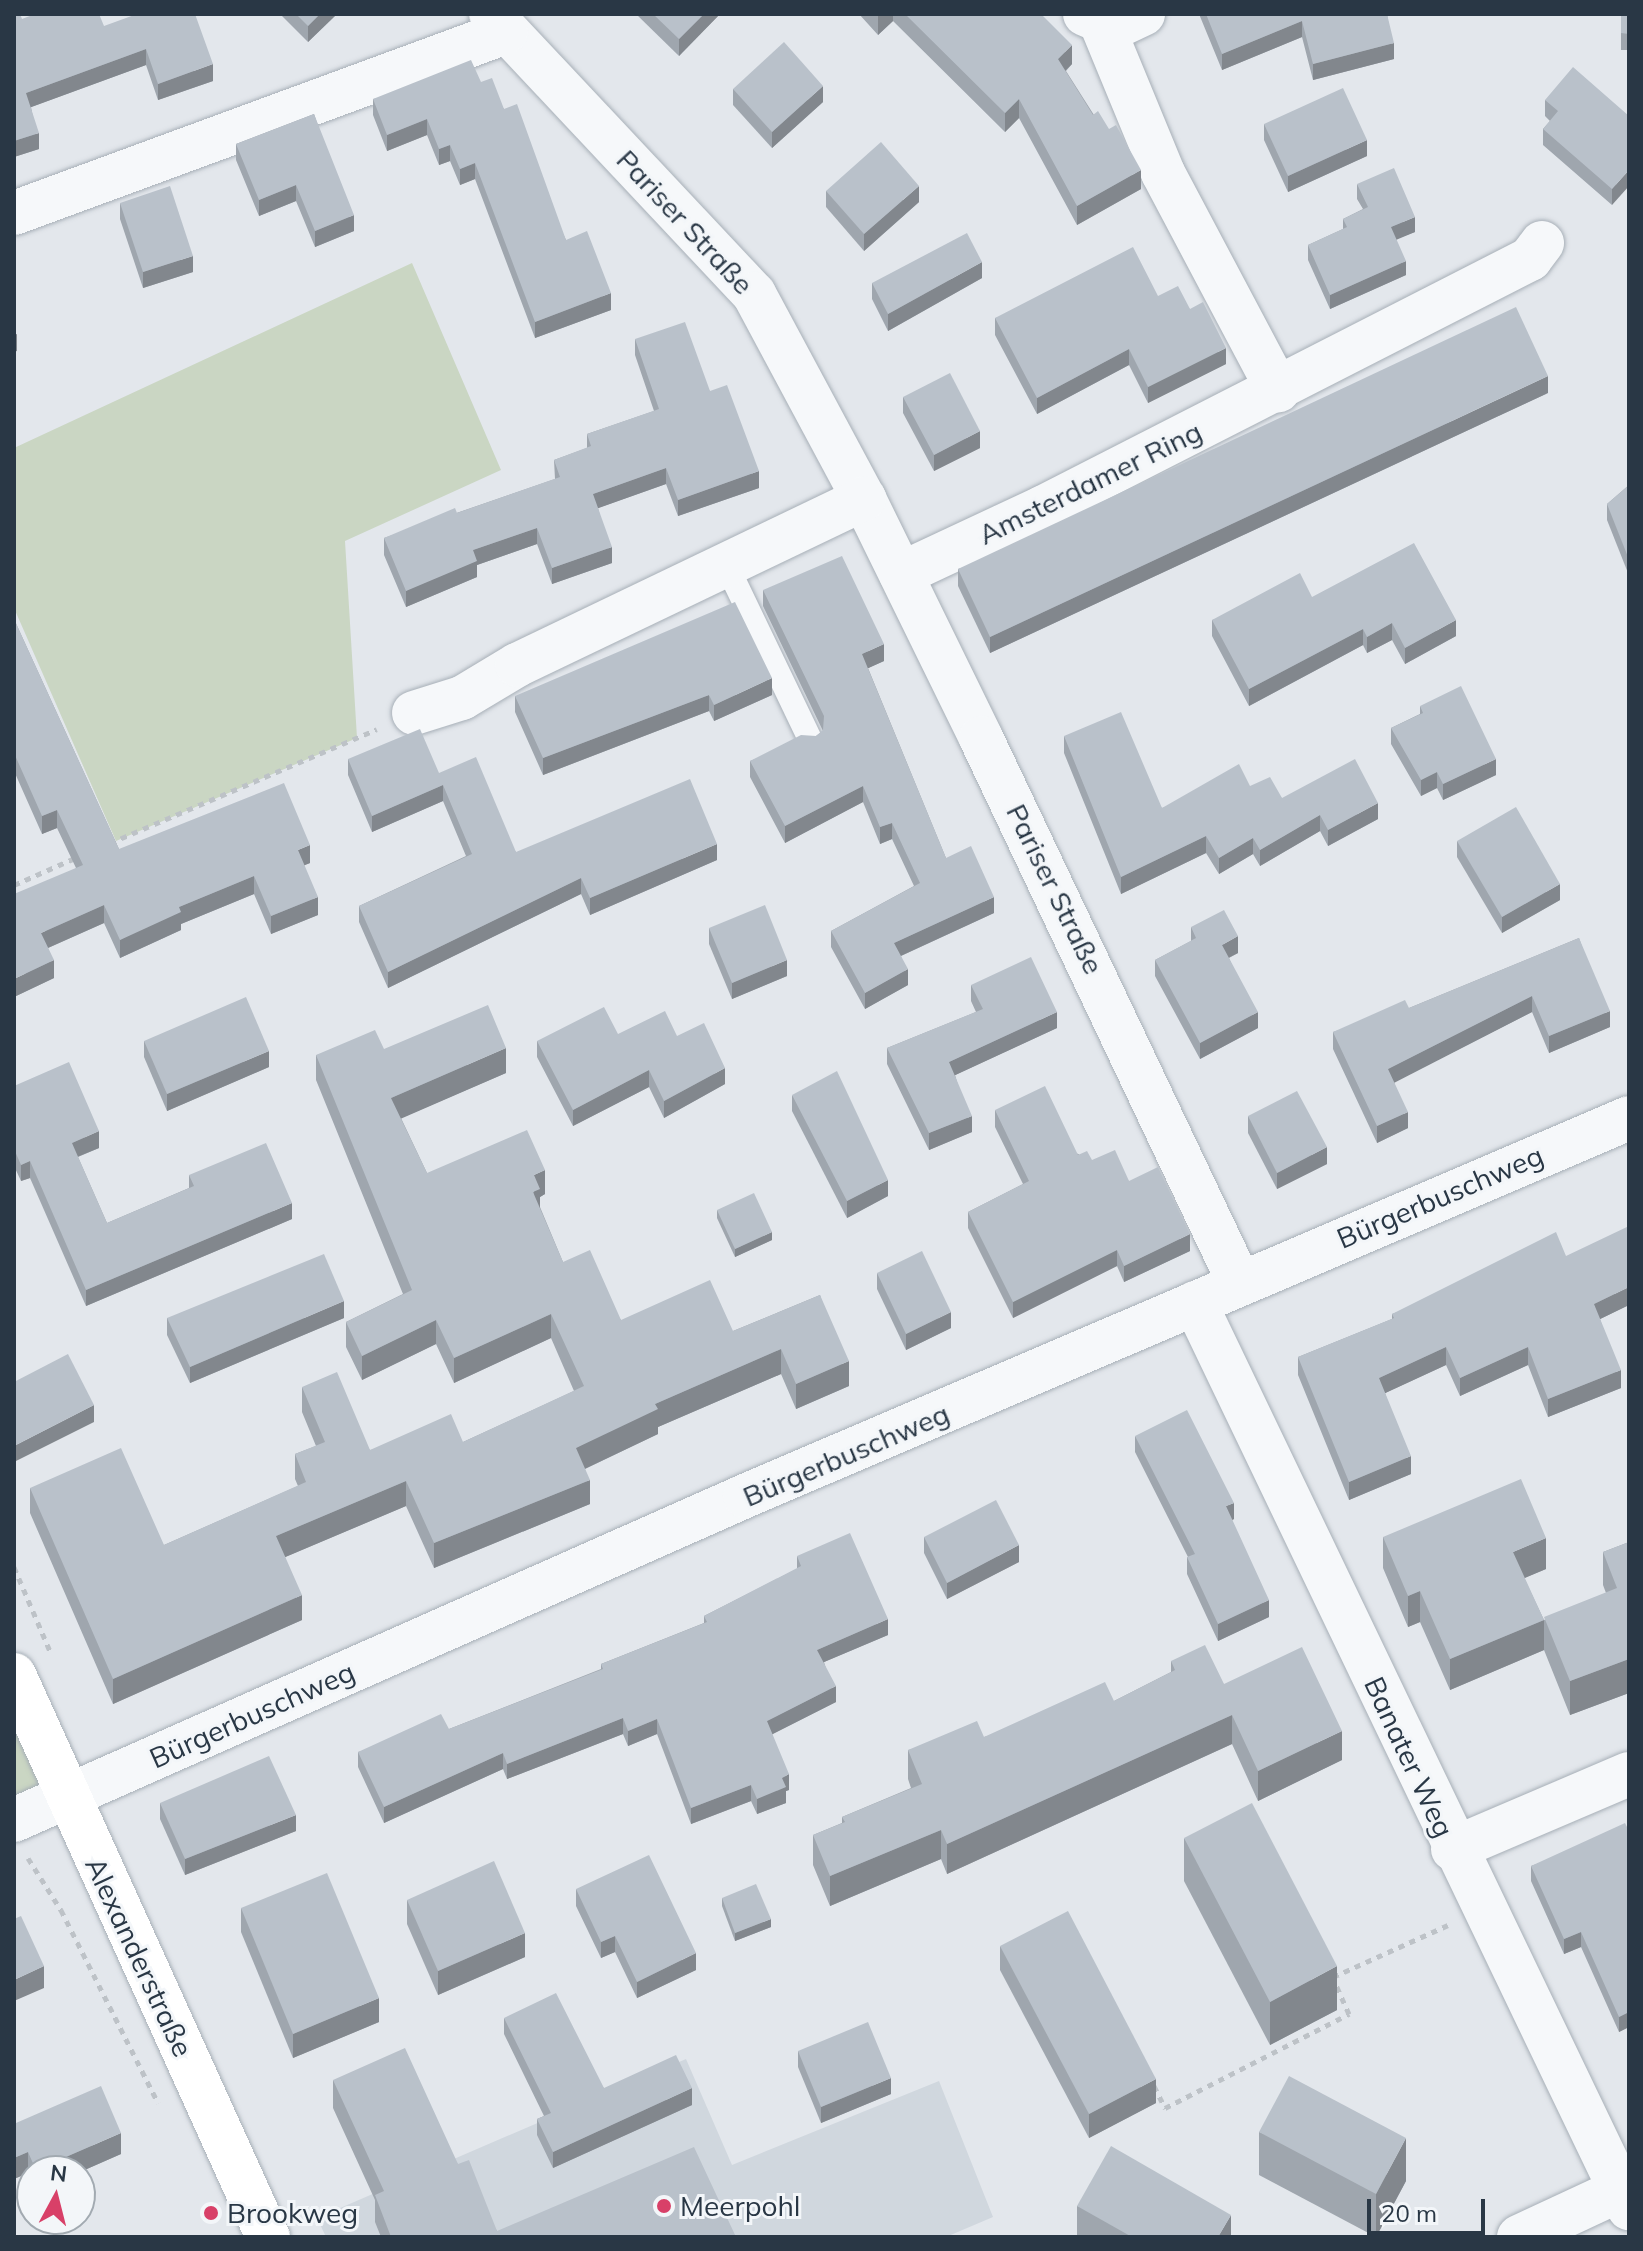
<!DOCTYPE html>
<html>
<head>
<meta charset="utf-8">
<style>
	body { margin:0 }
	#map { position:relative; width:1643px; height:2251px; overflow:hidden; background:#e3e7ec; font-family:Mulish,sans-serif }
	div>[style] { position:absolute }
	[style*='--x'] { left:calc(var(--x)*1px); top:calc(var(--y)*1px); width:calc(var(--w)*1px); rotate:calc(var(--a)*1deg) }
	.built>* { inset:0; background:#d0d7de }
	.green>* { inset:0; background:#cad6c3 }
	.path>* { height:5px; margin-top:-2.5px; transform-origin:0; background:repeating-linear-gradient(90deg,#bdc2c7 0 6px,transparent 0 12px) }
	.roads { filter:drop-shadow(0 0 2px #a7afb7) drop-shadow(0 0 2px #a7afb7) }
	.service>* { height:24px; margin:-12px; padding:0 12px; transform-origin:12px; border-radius:12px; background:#f6f8fa }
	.minor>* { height:44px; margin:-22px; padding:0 22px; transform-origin:22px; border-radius:22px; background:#f6f8fa }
	.secondary>* { height:44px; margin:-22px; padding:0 22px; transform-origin:22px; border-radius:22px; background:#fff }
	.wall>* { inset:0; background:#9fa6ae }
	.shaded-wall>* { inset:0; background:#82878d }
	.building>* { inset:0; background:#b9c1ca }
	.dots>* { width:22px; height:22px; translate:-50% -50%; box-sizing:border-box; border:4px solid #f3f6f9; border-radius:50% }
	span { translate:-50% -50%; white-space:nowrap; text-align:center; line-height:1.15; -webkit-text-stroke:6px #f3f6f9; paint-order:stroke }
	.street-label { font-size:28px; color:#293745 }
	.poi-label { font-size:28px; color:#293745 }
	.left { translate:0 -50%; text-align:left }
	.frame { position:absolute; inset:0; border:16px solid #293745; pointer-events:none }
	.north { position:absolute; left:16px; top:2155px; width:80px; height:80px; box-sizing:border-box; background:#f3f6f9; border:2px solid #a2aab1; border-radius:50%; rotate:7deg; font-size:22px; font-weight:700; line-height:32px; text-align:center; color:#293745 }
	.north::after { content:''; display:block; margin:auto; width:28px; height:36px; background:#d84068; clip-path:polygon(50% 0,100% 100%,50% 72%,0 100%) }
	.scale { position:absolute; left:1367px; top:2199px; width:118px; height:36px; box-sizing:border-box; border:4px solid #293745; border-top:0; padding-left:10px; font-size:24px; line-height:28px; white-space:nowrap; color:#293745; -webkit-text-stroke:6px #f3f6f9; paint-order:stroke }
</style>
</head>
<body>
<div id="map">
	<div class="built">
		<div style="clip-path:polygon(686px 2059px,732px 2165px,939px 2081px,993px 2217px,946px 2237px,326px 2237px,317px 2218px)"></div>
	</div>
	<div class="green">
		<div style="clip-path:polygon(412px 263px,501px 470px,345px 541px,357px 738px,116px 841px,14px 608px,14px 448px)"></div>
		<div style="clip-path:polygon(14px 1690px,65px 1796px,14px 1819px)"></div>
	</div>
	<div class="path">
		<div style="--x:110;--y:843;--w:290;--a:-23.1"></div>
		<div style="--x:14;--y:885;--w:67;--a:-23.9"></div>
		<div style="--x:14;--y:1567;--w:91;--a:66.8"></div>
		<div style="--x:28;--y:1858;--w:62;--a:57.6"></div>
		<div style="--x:61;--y:1910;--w:216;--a:63.3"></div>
		<div style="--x:1333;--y:1977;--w:126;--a:-24.3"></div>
		<div style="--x:1154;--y:2086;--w:25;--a:63"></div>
		<div style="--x:1165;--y:2108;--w:207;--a:-27.1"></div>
		<div style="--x:1349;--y:2014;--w:32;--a:-114"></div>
	</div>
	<div class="roads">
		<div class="service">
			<div style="--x:726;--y:564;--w:194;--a:64.4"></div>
		</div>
		<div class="minor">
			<div style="--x:491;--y:14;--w:384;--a:46.8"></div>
			<div style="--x:754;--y:294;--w:233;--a:61.8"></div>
			<div style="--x:864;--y:499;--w:266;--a:63.9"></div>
			<div style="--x:981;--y:738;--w:602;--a:64.63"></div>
			<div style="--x:1085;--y:14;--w:33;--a:23"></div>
			<div style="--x:1115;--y:27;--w:31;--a:-25"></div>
			<div style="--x:1102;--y:25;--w:160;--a:67.6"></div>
			<div style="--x:1163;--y:173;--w:246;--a:62.1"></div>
			<div style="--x:14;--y:213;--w:524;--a:-20.2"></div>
			<div style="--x:901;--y:574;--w:156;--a:-25.1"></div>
			<div style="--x:1042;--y:508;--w:548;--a:-27.03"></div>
			<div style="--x:1530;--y:259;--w:20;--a:-53"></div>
			<div style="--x:414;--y:713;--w:50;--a:-17.4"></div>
			<div style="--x:462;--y:698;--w:64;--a:-31"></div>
			<div style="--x:517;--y:665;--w:385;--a:-25.6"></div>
			<div style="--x:1195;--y:1303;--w:1004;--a:64.38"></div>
			<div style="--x:14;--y:1820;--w:800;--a:-23.9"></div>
			<div style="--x:745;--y:1496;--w:961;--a:-23.15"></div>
			<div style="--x:1453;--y:1849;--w:191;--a:-23.1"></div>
			<div style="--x:1519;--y:2237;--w:111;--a:-25"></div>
		</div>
		<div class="secondary">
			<div style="--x:14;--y:1675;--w:617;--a:65.68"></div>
		</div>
	</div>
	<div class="wall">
		<div style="clip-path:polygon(280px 14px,337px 14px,308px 42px)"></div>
		<div style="clip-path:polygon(636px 14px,720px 14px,679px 56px)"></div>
		<div style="clip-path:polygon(859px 14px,1041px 14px,1072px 64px,1066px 71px,1141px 189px,1077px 225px,1019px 118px,1005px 132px,893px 21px,878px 35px)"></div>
		<div style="clip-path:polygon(1199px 14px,1387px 14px,1394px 59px,1313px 80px,1302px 37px,1222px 70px)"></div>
		<div style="clip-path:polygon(1621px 14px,1629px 14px,1629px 50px,1621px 50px)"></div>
		<div style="clip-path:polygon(22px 19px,104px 26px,213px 81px,158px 100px,146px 65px,31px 107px,39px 149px,14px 157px)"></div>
		<div style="clip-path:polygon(481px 82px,504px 109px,566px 240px,611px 310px,535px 338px,475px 179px,460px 185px,450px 161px,439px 165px,427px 135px,387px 151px,373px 115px,373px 99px)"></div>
		<div style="clip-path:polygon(733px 89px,823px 102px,772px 148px,733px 105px)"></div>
		<div style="clip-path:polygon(1545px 100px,1629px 116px,1612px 205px,1543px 145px,1543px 129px,1550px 121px,1545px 116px)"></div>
		<div style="clip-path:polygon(314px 114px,354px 231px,315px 247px,296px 201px,259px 216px,236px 160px,236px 144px)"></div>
		<div style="clip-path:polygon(1264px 124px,1367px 156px,1288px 192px,1264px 140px)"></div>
		<div style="clip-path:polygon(1357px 184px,1415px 232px,1396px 239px,1406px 275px,1330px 309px,1308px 260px,1308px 245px,1343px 229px,1343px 219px,1363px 209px,1357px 199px)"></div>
		<div style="clip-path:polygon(826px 191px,919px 202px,864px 251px,826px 207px)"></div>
		<div style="clip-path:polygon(120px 203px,193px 272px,143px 288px,120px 219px)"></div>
		<div style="clip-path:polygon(982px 278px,888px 331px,872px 299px,872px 283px)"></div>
		<div style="clip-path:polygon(1158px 296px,1190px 309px,1226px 364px,1148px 403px,1129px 365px,1037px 414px,995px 335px,995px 318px)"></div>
		<div style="clip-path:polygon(635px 339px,710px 391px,759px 488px,678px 516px,666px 484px,598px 508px,612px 563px,552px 584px,537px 544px,477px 565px,477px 577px,406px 607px,384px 555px,384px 538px,555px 479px,554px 460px,587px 448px,587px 434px,654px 411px,635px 355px)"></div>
		<div style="clip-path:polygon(1548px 393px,990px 653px,958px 586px,958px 569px)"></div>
		<div style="clip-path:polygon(903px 397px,980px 448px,934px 471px,903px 413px)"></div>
		<div style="clip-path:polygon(1629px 485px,1628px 573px,1607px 520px,1607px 504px)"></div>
		<div style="clip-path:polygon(763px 590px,884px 661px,868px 668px,946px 858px,994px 913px,901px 956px,908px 985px,865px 1009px,831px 947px,831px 931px,914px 886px,892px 839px,880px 844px,863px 802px,785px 843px,750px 777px,750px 761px,816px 736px,823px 731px,763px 606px)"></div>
		<div style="clip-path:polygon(1312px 597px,1456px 636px,1405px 664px,1392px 640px,1367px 653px,1363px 645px,1249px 706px,1212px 636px,1212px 620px)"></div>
		<div style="clip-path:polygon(14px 619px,119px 849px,310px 863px,304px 865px,318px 915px,271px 934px,254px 894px,181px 924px,181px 930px,120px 958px,104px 923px,48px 948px,54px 978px,14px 997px,76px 868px,57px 828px,42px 834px,14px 771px)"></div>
		<div style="clip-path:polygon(772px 695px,714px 721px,709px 711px,543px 775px,515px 712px,515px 696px)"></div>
		<div style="clip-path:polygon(1420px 706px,1496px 775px,1443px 800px,1437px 788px,1421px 796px,1391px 744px,1391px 728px,1420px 714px)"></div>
		<div style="clip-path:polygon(1064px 736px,1162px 808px,1250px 786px,1282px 798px,1378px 819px,1328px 846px,1320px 831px,1260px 866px,1253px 854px,1219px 874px,1206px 853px,1121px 894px,1064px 753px)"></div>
		<div style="clip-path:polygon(348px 759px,439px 773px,516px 852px,717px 860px,590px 915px,581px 894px,388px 988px,359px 922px,359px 906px,466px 856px,443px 801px,372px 832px,348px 775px)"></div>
		<div style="clip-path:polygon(1457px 841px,1560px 900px,1502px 933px,1457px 857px)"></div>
		<div style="clip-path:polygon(1191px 927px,1238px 953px,1229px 958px,1258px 1028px,1200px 1059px,1155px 976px,1155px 960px,1191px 941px)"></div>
		<div style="clip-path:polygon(709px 928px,787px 976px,732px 999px,709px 944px)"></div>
		<div style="clip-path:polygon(1579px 938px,1610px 1027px,1549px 1053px,1532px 1012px,1394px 1082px,1408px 1128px,1377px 1143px,1333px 1049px,1333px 1032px,1409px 1008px)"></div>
		<div style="clip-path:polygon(971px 985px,1057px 1028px,955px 1075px,972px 1132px,929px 1150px,887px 1064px,887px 1048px,976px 1012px,971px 1001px)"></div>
		<div style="clip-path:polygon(618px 1034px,677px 1036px,725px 1084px,664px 1118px,649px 1087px,573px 1126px,537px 1057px,537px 1041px)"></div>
		<div style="clip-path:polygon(144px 1041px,269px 1067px,167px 1111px,144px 1057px)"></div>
		<div style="clip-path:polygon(384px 1049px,506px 1073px,401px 1118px,427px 1173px,545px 1194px,540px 1197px,540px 1207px,563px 1262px,621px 1320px,733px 1331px,820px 1295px,849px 1386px,796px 1409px,781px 1374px,658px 1427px,658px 1434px,585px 1469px,590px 1504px,434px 1568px,406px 1506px,285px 1557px,302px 1620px,113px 1704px,30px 1513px,30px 1488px,164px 1545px,298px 1486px,295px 1479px,295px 1454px,316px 1446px,302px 1412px,302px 1387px,370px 1450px,463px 1442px,574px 1391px,551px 1338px,454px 1383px,436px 1344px,362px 1380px,346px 1347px,346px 1322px,403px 1294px,316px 1080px,316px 1055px)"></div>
		<div style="clip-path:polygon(14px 1086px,99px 1148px,78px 1157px,107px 1223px,189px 1188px,189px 1175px,292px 1219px,86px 1306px,30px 1178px,21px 1181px,14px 1166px)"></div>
		<div style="clip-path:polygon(792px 1095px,888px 1196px,847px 1218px,792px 1111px)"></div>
		<div style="clip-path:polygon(995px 1110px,1129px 1181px,1190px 1251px,1124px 1282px,1117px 1266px,1013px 1318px,968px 1228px,968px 1212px,1023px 1184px,995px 1127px)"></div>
		<div style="clip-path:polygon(1248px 1116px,1327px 1164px,1277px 1189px,1248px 1133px)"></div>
		<div style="clip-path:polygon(717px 1210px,772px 1240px,735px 1257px,717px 1218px)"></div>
		<div style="clip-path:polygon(1566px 1256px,1629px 1305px,1600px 1319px,1621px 1388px,1548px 1417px,1528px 1365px,1460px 1396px,1446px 1365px,1385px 1393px,1411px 1474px,1349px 1500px,1298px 1375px,1298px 1357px,1392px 1319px,1392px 1314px)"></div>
		<div style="clip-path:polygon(877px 1273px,951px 1328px,906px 1350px,877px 1289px)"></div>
		<div style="clip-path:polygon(167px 1318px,344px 1318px,190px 1383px,167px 1335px)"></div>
		<div style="clip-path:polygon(1135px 1436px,1234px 1519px,1232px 1520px,1269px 1617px,1218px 1641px,1187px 1574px,1187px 1557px,1188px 1557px,1135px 1452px)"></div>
		<div style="clip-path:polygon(924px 1537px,1019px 1562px,947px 1599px,924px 1553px)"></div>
		<div style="clip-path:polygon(1383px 1537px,1546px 1569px,1524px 1578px,1544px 1620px,1606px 1593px,1603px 1585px,1603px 1552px,1629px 1542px,1629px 1693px,1570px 1715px,1544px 1650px,1450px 1690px,1420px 1622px,1408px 1627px,1383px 1568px)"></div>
		<div style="clip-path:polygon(797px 1556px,888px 1635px,824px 1662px,836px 1702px,772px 1734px,789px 1790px,786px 1791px,786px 1803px,757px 1814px,751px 1801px,691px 1824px,657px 1734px,628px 1746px,623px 1734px,507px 1779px,503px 1769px,384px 1823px,358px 1767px,358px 1752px,449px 1729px,601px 1669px,601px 1664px,704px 1623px,704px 1616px,797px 1569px)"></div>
		<div style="clip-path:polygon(1171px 1661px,1224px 1684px,1342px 1760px,1258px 1801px,1232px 1744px,947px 1874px,941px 1859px,830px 1906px,813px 1865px,813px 1835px,842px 1823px,842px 1817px,911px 1788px,908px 1779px,908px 1750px,984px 1737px,1114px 1701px,1171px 1672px)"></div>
		<div style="clip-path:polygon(160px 1803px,296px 1831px,185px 1875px,160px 1819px)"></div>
		<div style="clip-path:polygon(1629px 1831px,1629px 2027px,1619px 2032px,1581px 1947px,1564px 1954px,1531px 1881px,1531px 1866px)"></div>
		<div style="clip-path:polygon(1184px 1838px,1337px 2010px,1270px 2045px,1184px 1881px)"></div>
		<div style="clip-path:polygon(576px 1889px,696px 1970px,637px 1998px,615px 1952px,601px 1958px,576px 1906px)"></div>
		<div style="clip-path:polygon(722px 1898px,771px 1927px,735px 1941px,722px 1906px)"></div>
		<div style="clip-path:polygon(407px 1900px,525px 1957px,438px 1995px,407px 1924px)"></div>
		<div style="clip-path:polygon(241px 1908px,379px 2022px,293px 2058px,241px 1932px)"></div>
		<div style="clip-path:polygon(1000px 1946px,1156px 2103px,1089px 2138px,1000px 1970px)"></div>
		<div style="clip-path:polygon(504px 2018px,604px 2088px,692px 2105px,553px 2168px,537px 2135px,537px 2119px,544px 2116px,504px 2034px)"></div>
		<div style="clip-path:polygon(798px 2051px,891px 2094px,821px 2123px,798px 2067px)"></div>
		<div style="clip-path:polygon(333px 2080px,458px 2164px,497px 2231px,736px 2237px,381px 2237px,375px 2222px,375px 2200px,333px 2108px)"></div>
		<div style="clip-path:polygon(14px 2119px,16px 2123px,121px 2154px,80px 2172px,80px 2171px,32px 2171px,32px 2182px,28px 2173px,14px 2179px)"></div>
		<div style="clip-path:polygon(1259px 2132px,1406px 2181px,1376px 2237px,1259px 2175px)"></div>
		<div style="clip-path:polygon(1077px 2206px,1231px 2237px,1077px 2237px)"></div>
	</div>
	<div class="shaded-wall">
		<div style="clip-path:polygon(320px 14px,337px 14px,308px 42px,308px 26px)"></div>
		<div style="clip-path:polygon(704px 14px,720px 14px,679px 56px,679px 39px)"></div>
		<div style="clip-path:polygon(880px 14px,893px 14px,893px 21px,878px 35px,878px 16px)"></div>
		<div style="clip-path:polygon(1302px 21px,1302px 37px,1222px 70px,1222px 54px)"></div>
		<div style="clip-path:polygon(1394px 43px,1394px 59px,1313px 80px,1313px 64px)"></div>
		<div style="clip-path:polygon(1072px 45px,1072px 64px,1058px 78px,1058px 59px)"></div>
		<div style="clip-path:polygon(146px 49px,146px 65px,26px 109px,26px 93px)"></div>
		<div style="clip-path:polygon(213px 64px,213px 81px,158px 100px,158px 84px)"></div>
		<div style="clip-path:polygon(823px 86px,823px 102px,772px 148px,772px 132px)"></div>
		<div style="clip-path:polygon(1019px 99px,1019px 118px,1005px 132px,1005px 113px)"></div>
		<div style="clip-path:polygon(427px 119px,427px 135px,387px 151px,387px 135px)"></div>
		<div style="clip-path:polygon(39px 133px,39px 149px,14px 157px,14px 141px)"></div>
		<div style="clip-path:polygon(1367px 140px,1367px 156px,1288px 192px,1288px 176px)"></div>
		<div style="clip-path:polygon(450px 145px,450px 161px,439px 165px,439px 149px)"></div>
		<div style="clip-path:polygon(475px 163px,475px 179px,460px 185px,460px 169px)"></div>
		<div style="clip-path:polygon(1141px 170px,1141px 189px,1077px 225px,1077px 206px)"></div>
		<div style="clip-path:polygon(1629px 170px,1629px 186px,1612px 205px,1612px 189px)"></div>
		<div style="clip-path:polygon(296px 185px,296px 201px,259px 216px,259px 200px)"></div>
		<div style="clip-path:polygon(919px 186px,919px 202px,864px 251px,864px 234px)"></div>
		<div style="clip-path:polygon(354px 215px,354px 231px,315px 247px,315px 231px)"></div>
		<div style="clip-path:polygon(1415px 217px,1415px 232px,1391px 242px,1391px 227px)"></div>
		<div style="clip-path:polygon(193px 256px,193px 272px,143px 288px,143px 272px)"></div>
		<div style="clip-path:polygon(1406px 261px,1406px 275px,1330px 309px,1330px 295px)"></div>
		<div style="clip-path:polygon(982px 262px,982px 278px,888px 331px,888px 314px)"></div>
		<div style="clip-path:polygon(611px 293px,611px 310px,535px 338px,535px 322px)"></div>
		<div style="clip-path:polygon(17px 334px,17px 351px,14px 352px,14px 335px)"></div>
		<div style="clip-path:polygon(1226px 348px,1226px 364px,1148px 403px,1148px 387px)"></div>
		<div style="clip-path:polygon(1129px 349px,1129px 365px,1037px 414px,1037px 398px)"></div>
		<div style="clip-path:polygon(1548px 376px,1548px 393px,990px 653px,990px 637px)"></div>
		<div style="clip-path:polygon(980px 431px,980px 448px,934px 471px,934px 455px)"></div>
		<div style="clip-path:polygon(666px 468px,666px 484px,593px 510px,593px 494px)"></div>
		<div style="clip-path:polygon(759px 471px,759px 488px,678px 516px,678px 500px)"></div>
		<div style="clip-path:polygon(537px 528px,537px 544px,477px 565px,477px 577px,406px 607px,406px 591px,473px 550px)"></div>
		<div style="clip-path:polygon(612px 547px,612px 563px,552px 584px,552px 568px)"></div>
		<div style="clip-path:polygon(1456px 620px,1456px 636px,1405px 664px,1405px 648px)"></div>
		<div style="clip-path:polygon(1392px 623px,1392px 640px,1367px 653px,1367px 637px)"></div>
		<div style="clip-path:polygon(1363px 629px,1363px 645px,1249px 706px,1249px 689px)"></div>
		<div style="clip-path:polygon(884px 644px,884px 661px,862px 671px,862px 654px)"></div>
		<div style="clip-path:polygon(772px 678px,772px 695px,714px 721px,714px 705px)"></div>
		<div style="clip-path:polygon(709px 695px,709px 711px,543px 775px,543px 758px)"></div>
		<div style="clip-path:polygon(1496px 759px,1496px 775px,1443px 800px,1443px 784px)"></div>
		<div style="clip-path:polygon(1437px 772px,1437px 788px,1421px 796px,1421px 780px)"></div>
		<div style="clip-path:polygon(443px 785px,443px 801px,372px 832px,372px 816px)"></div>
		<div style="clip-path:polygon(863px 786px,863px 802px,785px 843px,785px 826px)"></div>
		<div style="clip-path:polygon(1378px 803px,1378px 819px,1328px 846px,1328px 830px)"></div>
		<div style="clip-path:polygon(57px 810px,57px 828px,42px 834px,42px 816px)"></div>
		<div style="clip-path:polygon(1320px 815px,1320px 831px,1260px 866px,1260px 850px)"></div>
		<div style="clip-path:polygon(892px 823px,892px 839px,880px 844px,880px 827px)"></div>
		<div style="clip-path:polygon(1206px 836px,1206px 853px,1121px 894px,1121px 877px)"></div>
		<div style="clip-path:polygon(1253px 838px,1253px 854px,1219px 874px,1219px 858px)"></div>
		<div style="clip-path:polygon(717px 844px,717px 860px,590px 915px,590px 898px)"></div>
		<div style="clip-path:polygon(310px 845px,310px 863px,298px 868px,298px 850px)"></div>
		<div style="clip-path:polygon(254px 876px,254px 894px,181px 924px,181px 930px,120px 958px,120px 940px,179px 907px)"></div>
		<div style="clip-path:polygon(581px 878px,581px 894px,388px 988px,388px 972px)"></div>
		<div style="clip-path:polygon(1560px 884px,1560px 900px,1502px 933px,1502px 917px)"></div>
		<div style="clip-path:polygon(318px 897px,318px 915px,271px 934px,271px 916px)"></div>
		<div style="clip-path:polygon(994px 897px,994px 913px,894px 959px,894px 943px)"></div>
		<div style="clip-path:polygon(104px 905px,104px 923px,41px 951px,41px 933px)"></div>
		<div style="clip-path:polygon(1238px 936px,1238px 953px,1222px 961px,1222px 945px)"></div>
		<div style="clip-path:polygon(54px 960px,54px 978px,14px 997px,14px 979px)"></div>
		<div style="clip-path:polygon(787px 960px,787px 976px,732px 999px,732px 983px)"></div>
		<div style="clip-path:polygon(908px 969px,908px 985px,865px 1009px,865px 993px)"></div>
		<div style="clip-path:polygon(1532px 996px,1532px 1012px,1388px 1086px,1388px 1069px)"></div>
		<div style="clip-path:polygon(1610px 1011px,1610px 1027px,1549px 1053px,1549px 1036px)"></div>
		<div style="clip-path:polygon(1057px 1012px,1057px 1028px,949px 1078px,949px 1062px)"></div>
		<div style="clip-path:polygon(1258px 1012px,1258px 1028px,1200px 1059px,1200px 1043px)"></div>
		<div style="clip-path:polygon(506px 1048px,506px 1073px,391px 1123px,391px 1098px)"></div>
		<div style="clip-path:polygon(269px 1051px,269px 1067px,167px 1111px,167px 1094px)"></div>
		<div style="clip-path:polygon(725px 1068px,725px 1084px,664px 1118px,664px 1101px)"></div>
		<div style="clip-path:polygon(649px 1070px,649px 1087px,573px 1126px,573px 1110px)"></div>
		<div style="clip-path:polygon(1408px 1112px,1408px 1128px,1377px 1143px,1377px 1126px)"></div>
		<div style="clip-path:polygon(972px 1116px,972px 1132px,929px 1150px,929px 1133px)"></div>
		<div style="clip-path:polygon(99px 1131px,99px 1148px,72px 1159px,72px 1143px)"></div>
		<div style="clip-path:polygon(1327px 1147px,1327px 1164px,1277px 1189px,1277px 1173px)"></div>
		<div style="clip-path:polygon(30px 1161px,30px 1178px,21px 1181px,21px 1165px)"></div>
		<div style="clip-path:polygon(545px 1170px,545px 1194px,540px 1197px,540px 1214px,533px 1217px,534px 1175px)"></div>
		<div style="clip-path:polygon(888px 1180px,888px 1196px,847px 1218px,847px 1201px)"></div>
		<div style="clip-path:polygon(292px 1203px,292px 1219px,86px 1306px,86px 1290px)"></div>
		<div style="clip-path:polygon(772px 1232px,772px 1240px,735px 1257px,735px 1249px)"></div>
		<div style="clip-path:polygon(1190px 1234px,1190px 1251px,1124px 1282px,1124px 1266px)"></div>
		<div style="clip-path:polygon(1117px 1250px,1117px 1266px,1013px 1318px,1013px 1302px)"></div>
		<div style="clip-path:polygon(1629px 1287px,1629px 1305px,1594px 1322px,1594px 1304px)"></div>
		<div style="clip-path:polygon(344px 1301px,344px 1318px,190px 1383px,190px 1367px)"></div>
		<div style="clip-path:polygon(951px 1312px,951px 1328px,906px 1350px,906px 1334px)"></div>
		<div style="clip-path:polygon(551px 1314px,551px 1338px,454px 1383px,454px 1358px)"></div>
		<div style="clip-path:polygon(436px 1320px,436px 1344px,362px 1380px,362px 1356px)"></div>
		<div style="clip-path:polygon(1446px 1347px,1446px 1365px,1379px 1396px,1379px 1378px)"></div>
		<div style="clip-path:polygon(1528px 1347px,1528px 1365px,1460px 1396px,1460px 1378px)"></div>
		<div style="clip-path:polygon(781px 1349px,781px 1374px,658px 1427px,658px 1434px,576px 1473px,576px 1448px,655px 1404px)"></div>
		<div style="clip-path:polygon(849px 1361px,849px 1386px,796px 1409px,796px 1384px)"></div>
		<div style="clip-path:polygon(1621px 1370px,1621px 1388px,1548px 1417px,1548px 1399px)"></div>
		<div style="clip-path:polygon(94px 1405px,94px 1422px,14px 1462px,14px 1446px)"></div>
		<div style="clip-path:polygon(1411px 1456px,1411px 1474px,1349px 1500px,1349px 1482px)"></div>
		<div style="clip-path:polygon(590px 1480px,590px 1504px,434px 1568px,434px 1543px)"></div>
		<div style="clip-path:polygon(406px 1481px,406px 1506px,276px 1561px,276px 1536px)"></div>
		<div style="clip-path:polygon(1234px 1503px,1234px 1519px,1226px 1523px,1226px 1506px)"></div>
		<div style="clip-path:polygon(1546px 1538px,1546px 1569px,1513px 1583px,1513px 1552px)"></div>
		<div style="clip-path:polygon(1019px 1545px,1019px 1562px,947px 1599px,947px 1583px)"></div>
		<div style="clip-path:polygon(1420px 1591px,1420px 1622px,1408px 1627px,1408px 1596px)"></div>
		<div style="clip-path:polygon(302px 1595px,302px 1620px,113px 1704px,113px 1679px)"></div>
		<div style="clip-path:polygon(1269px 1600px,1269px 1617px,1218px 1641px,1218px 1624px)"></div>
		<div style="clip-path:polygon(888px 1619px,888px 1635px,817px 1665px,817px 1650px)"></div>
		<div style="clip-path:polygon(1544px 1620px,1544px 1650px,1450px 1690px,1450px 1659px)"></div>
		<div style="clip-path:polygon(1629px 1659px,1629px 1693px,1570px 1715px,1570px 1681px)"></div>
		<div style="clip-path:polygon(836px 1686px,836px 1702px,767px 1737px,767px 1721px)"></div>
		<div style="clip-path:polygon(1232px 1715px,1232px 1744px,947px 1874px,947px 1844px)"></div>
		<div style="clip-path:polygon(623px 1718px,623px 1734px,507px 1779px,507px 1764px)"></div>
		<div style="clip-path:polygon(657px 1719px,657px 1734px,628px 1746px,628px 1731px)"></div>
		<div style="clip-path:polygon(1342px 1731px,1342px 1760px,1258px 1801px,1258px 1771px)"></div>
		<div style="clip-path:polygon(503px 1753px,503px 1769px,384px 1823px,384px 1807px)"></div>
		<div style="clip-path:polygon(789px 1774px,789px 1790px,786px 1791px,786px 1803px,757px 1814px,757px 1799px,782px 1778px)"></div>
		<div style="clip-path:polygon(751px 1785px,751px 1801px,691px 1824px,691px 1808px)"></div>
		<div style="clip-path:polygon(296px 1815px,296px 1831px,185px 1875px,185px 1859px)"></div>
		<div style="clip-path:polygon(941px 1830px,941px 1859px,830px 1906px,830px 1876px)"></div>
		<div style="clip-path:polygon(771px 1919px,771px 1927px,735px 1941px,735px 1933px)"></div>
		<div style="clip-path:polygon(1581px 1932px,1581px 1947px,1564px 1954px,1564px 1939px)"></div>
		<div style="clip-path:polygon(525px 1933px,525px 1957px,438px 1995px,438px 1971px)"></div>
		<div style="clip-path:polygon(615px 1936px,615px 1952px,601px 1958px,601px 1942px)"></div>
		<div style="clip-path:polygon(696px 1953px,696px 1970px,637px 1998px,637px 1982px)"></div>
		<div style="clip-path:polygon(44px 1966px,44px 1988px,14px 2001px,14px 1980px)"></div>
		<div style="clip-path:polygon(1337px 1966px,1337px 2010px,1270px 2045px,1270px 2002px)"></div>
		<div style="clip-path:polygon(379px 1998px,379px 2022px,293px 2058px,293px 2034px)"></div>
		<div style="clip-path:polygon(1629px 2012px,1629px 2027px,1619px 2032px,1619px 2017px)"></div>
		<div style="clip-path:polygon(891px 2078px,891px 2094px,821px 2123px,821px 2107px)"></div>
		<div style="clip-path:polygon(1156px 2079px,1156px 2103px,1089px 2138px,1089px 2114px)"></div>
		<div style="clip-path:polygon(692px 2088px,692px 2105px,553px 2168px,553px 2152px)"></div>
		<div style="clip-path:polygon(121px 2133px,121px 2154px,80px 2172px,80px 2171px,36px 2171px,36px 2170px)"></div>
		<div style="clip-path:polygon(1406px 2138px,1406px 2181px,1376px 2237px,1376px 2194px)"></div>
		<div style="clip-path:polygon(28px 2152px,28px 2173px,14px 2179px,14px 2158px)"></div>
		<div style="clip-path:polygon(1231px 2215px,1231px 2237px,1218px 2237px)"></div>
	</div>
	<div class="building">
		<div style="clip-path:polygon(14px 14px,20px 14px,22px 19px,35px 14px,99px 14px,104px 26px,137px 14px,195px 14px,213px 64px,158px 84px,146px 49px,26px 93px,39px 133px,14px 141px)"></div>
		<div style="clip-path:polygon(296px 14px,320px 14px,308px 26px)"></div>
		<div style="clip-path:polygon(653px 14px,704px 14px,679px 39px)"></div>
		<div style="clip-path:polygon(905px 14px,1041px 14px,1072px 45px,1058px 59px,1093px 115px,1098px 111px,1109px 129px,1116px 125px,1141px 170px,1077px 206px,1019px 99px,1005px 113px)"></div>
		<div style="clip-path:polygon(1206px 14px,1387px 14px,1394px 43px,1313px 64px,1302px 21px,1222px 54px)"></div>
		<div style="clip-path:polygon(1621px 14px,1629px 14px,1629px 34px,1621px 33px)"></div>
		<div style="clip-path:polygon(784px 42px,823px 86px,772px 132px,733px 89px)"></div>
		<div style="clip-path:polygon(471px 60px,481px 82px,492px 78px,504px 109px,517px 104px,566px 240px,587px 231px,611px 293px,535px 322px,475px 163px,460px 169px,450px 145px,439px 149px,427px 119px,387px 135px,373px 99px)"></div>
		<div style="clip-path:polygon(1573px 67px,1629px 116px,1629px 170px,1612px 189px,1543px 129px,1558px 111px,1545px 100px)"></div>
		<div style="clip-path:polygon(1343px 88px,1367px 140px,1288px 176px,1264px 124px)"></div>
		<div style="clip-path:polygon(314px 114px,354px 215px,315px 231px,296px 185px,259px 200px,236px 144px)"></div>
		<div style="clip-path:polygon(881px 142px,919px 186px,864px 234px,826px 191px)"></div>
		<div style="clip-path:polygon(1394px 168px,1415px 217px,1391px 227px,1406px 261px,1330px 295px,1308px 245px,1347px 227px,1343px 219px,1368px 207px,1357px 184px)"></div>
		<div style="clip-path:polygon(170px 186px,193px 256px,143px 272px,120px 203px)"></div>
		<div style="clip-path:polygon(967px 233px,982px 262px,888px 314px,872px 283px)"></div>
		<div style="clip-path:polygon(1133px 247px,1158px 296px,1178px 286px,1190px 309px,1203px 302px,1226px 348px,1148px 387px,1129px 349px,1037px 398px,995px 318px)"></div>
		<div style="clip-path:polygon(1516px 307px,1548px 376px,990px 637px,958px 569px)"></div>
		<div style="clip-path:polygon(685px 322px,710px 391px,727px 385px,759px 471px,678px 500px,666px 468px,593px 494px,612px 547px,552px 568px,537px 528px,473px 550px,477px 561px,406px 591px,384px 538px,455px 508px,457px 513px,560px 477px,554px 460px,591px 446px,587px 434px,659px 409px,635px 339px)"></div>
		<div style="clip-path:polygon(950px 373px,980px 431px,934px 455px,903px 397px)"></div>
		<div style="clip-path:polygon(1629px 485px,1629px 557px,1628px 557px,1607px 504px)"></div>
		<div style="clip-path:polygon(1414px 543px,1456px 620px,1405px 648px,1392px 623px,1367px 637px,1363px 629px,1249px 689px,1212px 620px,1300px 573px,1312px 597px)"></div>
		<div style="clip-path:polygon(842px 556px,884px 644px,862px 654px,946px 858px,971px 846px,994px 897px,894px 943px,908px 969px,865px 993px,831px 931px,920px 883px,892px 823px,880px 827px,863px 786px,785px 826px,750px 761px,801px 735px,816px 736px,823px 730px,824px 716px,763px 590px)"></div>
		<div style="clip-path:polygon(735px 602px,772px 678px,714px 705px,709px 695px,543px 758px,515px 696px)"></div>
		<div style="clip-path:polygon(14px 619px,119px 849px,284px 783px,310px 845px,298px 850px,318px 897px,271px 916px,254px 876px,179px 907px,181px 912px,120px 940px,104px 905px,41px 933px,54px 960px,14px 979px,14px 894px,83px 865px,57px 810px,42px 816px,14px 753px)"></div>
		<div style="clip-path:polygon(1461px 686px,1496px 759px,1443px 784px,1437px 772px,1421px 780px,1391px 728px,1423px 713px,1420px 706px)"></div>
		<div style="clip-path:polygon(1121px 712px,1162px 808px,1239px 764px,1250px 786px,1270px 777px,1282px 798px,1355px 759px,1378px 803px,1328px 830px,1320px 815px,1260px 850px,1253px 838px,1219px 858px,1206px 836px,1121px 877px,1064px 736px)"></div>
		<div style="clip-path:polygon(420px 729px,439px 773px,476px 757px,516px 852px,690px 779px,717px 844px,590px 898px,581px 878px,388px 972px,359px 906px,472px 854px,443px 785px,372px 816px,348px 759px)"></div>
		<div style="clip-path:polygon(1516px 807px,1560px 884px,1502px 917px,1457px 841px)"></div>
		<div style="clip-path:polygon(765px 905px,787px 960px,732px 983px,709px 928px)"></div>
		<div style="clip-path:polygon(1224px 910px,1238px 936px,1222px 945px,1258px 1012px,1200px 1043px,1155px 960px,1196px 938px,1191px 927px)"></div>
		<div style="clip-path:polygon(1579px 938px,1610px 1011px,1549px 1036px,1532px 996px,1388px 1069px,1408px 1112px,1377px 1126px,1333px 1032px,1405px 1000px,1409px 1008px)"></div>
		<div style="clip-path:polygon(1031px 957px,1057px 1012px,949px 1062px,972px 1116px,929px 1133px,887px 1048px,983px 1009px,971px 985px)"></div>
		<div style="clip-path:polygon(246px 997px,269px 1051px,167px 1094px,144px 1041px)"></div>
		<div style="clip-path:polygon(488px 1005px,506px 1048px,391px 1098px,427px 1173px,527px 1130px,545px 1170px,534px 1175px,540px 1189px,533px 1192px,563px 1262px,590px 1250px,621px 1320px,710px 1280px,733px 1331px,820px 1295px,849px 1361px,796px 1384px,781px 1349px,655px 1404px,658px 1409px,576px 1448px,590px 1480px,434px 1543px,406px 1481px,276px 1536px,302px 1595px,113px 1679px,30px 1488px,121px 1448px,164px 1545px,306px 1482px,295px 1454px,325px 1442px,302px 1387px,337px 1372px,370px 1450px,451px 1414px,463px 1442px,584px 1386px,551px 1314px,454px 1358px,436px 1320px,362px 1356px,346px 1322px,412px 1290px,316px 1055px,375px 1030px,384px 1049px)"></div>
		<div style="clip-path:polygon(604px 1007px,618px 1034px,665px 1011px,677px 1036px,704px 1023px,725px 1068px,664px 1101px,649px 1070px,573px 1110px,537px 1041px)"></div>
		<div style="clip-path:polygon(69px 1062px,99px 1131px,72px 1143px,107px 1223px,194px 1186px,189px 1175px,266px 1143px,292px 1203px,86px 1290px,30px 1161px,21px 1165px,14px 1149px,14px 1086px)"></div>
		<div style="clip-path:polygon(837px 1071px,888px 1180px,847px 1201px,792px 1095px)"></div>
		<div style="clip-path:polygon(1045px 1086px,1078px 1155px,1087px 1151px,1092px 1160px,1115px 1150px,1129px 1181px,1158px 1167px,1190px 1234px,1124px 1266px,1117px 1250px,1013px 1302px,968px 1212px,1029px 1181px,995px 1110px)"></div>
		<div style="clip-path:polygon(1297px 1091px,1327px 1147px,1277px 1173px,1248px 1116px)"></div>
		<div style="clip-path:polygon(754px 1193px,772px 1232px,735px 1249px,717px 1210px)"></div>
		<div style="clip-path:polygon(1629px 1226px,1629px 1287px,1594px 1304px,1621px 1370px,1548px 1399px,1528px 1347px,1460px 1378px,1446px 1347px,1379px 1378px,1411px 1456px,1349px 1482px,1298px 1357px,1394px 1318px,1392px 1314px,1556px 1232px,1566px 1256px)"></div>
		<div style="clip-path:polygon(922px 1251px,951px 1312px,906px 1334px,877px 1273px)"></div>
		<div style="clip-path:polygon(324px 1254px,344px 1301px,190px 1367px,167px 1318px)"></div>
		<div style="clip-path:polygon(68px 1354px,94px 1405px,14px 1446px,14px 1382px)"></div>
		<div style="clip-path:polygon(1187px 1410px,1234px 1503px,1226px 1506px,1269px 1600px,1218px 1624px,1187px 1557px,1195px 1554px,1135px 1436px)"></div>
		<div style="clip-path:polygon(1521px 1479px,1546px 1538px,1513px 1552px,1544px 1620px,1450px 1659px,1420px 1591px,1408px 1596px,1383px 1537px)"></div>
		<div style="clip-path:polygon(996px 1500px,1019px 1545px,947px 1583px,924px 1537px)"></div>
		<div style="clip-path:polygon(850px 1533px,888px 1619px,817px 1650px,836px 1686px,767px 1721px,789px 1774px,782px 1778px,786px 1787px,757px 1799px,751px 1785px,691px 1808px,657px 1719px,628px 1731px,623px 1718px,507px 1764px,503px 1753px,384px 1807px,358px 1752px,441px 1714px,449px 1729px,603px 1669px,601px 1664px,707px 1622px,704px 1616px,801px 1566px,797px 1556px)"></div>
		<div style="clip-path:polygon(1629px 1542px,1629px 1659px,1570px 1681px,1544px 1617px,1617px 1588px,1603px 1552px)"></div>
		<div style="clip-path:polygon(1205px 1645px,1224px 1684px,1302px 1647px,1342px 1731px,1258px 1771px,1232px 1715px,947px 1844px,941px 1830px,830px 1876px,813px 1835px,845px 1822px,842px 1817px,922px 1784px,908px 1750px,977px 1721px,984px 1737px,1105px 1682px,1114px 1701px,1175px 1670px,1171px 1661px)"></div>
		<div style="clip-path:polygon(269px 1756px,296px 1815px,185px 1859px,160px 1803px)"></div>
		<div style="clip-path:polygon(1252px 1803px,1337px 1966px,1270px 2002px,1184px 1838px)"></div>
		<div style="clip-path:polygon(1625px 1823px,1629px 1831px,1629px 2012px,1619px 2017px,1581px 1932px,1564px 1939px,1531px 1866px)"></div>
		<div style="clip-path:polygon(649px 1855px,696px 1953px,637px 1982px,615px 1936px,601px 1942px,576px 1889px)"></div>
		<div style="clip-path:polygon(494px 1861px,525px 1933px,438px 1971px,407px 1900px)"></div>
		<div style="clip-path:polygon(327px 1873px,379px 1998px,293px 2034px,241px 1908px)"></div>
		<div style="clip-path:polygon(756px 1884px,771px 1919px,735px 1933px,722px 1898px)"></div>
		<div style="clip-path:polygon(1068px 1911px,1156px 2079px,1089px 2114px,1000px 1946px)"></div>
		<div style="clip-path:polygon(21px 1916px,44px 1966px,14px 1980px,14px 1919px)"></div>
		<div style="clip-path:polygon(556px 1993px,604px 2088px,676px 2055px,692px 2088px,553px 2152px,537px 2119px,551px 2113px,504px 2018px)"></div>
		<div style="clip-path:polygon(868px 2022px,891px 2078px,821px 2107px,798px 2051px)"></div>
		<div style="clip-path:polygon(405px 2048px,458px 2164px,469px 2160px,497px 2231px,694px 2147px,736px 2237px,391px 2237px,375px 2195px,384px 2191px,333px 2080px)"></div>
		<div style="clip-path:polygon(1289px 2076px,1406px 2138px,1376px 2194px,1259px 2132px)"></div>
		<div style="clip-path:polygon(101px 2086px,121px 2133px,36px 2170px,28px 2152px,14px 2158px,14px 2119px,16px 2123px)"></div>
		<div style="clip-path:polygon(1111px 2146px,1231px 2215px,1218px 2237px,1132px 2237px,1077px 2206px)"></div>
	</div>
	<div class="dots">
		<div style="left:664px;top:2206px;background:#d84068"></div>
		<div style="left:211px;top:2213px;background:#d84068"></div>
	</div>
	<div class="street-label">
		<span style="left:685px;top:222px;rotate:47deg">Pariser Straße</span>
		<span style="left:1090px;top:483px;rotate:-26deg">Amsterdamer Ring</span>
		<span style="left:1055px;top:889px;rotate:64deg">Pariser Straße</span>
		<span style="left:1440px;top:1197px;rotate:-23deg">Bürgerbuschweg</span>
		<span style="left:846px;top:1455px;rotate:-23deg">Bürgerbuschweg</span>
		<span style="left:252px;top:1715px;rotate:-24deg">Bürgerbuschweg</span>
		<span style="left:1409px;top:1757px;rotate:65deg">Banater Weg</span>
		<span style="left:139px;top:1957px;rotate:65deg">Alexanderstraße</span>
	</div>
	<div class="poi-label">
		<span class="left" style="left:680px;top:2206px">Meerpohl</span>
		<span class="left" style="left:227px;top:2213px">Brookweg</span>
	</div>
	<div class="frame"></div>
	<div class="north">N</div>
	<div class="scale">20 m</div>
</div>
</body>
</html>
